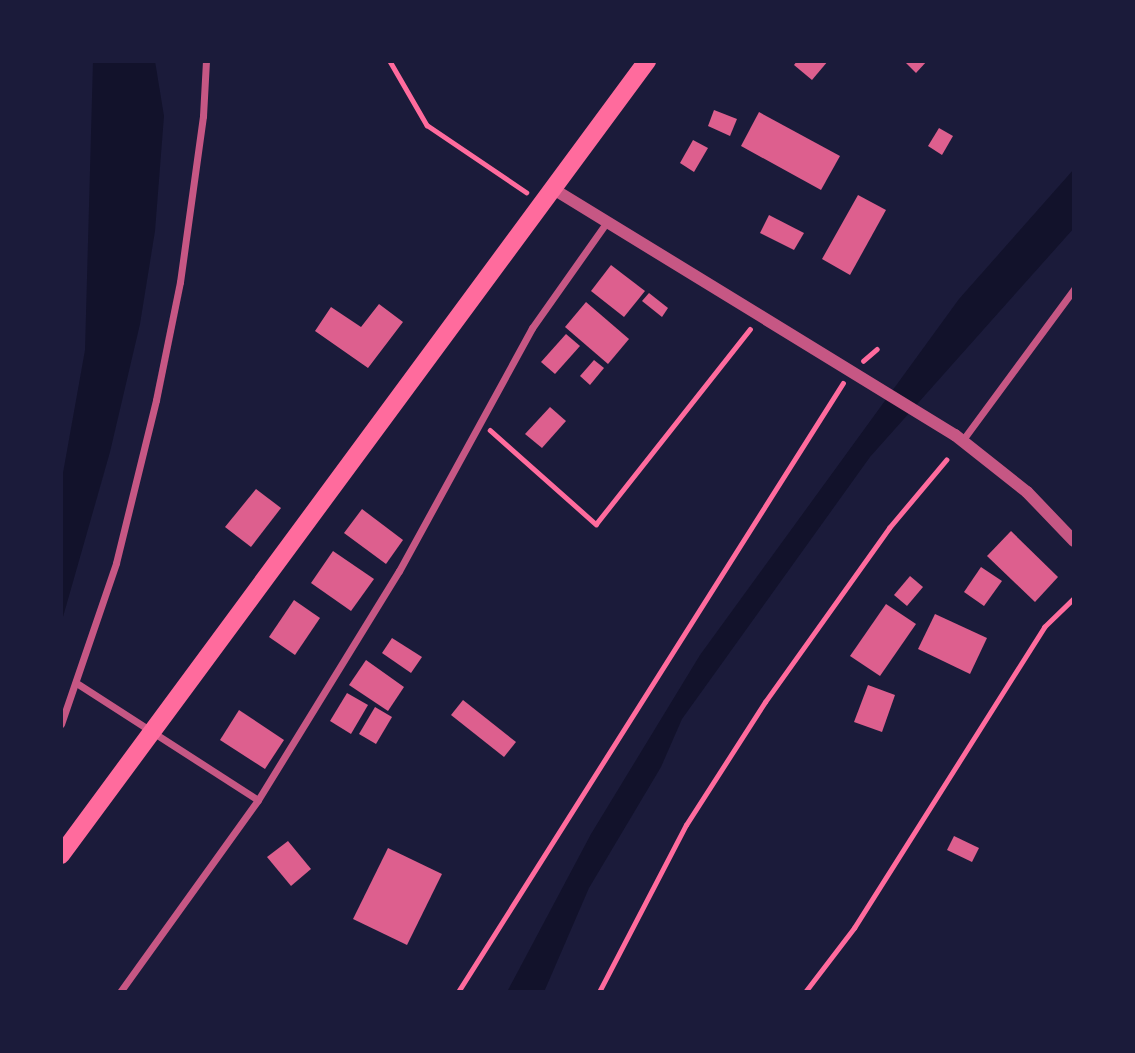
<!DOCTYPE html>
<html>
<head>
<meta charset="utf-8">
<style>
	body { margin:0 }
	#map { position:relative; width:1135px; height:1053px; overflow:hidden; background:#1b1b3a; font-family:Barlow,sans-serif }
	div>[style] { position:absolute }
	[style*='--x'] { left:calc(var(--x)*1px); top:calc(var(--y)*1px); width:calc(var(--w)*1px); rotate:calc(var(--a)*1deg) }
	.water>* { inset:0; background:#12122b }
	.building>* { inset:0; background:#dd5f8e }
	.path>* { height:4.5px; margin:-2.25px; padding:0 2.25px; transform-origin:2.25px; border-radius:2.25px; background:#ff6b9d }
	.minor>* { height:7px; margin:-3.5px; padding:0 3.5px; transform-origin:3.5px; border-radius:3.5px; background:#c65784 }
	.tertiary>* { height:12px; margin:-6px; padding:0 6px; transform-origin:6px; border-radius:6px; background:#c65784 }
	.primary>* { height:18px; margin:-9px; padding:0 9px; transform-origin:9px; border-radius:9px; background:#ff6b9d }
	span { translate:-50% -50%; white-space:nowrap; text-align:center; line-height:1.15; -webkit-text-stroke:7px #1b1b3a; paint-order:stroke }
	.frame { position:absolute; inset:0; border:63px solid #1b1b3a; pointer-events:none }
</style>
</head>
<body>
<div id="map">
	<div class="water">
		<div style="clip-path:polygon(93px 61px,155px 61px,164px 116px,155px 231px,140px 324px,110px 452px,61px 624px,61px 484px,85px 350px)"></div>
		<div style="clip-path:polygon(1074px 169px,1074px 228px,870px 457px,682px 719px,661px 767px,589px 888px,544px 992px,507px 992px,591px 834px,700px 655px,959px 299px)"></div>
	</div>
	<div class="building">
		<div style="clip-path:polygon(797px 61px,828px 61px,812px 80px,794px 65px)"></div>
		<div style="clip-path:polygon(904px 61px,927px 61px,916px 73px)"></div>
		<div style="clip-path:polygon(714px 110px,737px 119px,730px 136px,708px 126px)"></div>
		<div style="clip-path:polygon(759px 112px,840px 156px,821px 190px,741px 146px)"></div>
		<div style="clip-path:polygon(939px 128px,953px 136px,942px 155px,928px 146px)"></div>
		<div style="clip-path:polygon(693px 140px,708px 148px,694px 172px,680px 163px)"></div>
		<div style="clip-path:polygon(858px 195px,886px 210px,850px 275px,822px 259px)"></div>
		<div style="clip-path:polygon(769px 215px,804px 233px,794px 250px,760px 233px)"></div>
		<div style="clip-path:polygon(611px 265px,645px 291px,624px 317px,591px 291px)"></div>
		<div style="clip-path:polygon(649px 293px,668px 308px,662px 317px,642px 301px)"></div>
		<div style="clip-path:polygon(586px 302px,629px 339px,608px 364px,565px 327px)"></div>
		<div style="clip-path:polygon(379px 304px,403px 322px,368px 368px,315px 331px,331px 307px,361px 327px)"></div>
		<div style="clip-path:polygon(566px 334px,580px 346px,555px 374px,541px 362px)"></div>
		<div style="clip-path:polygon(594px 360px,604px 368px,590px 385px,580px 376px)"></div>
		<div style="clip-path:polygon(550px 407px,566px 421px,542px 448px,525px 434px)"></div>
		<div style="clip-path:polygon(256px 489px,281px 508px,251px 547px,225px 527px)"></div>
		<div style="clip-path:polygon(362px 509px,403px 540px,386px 564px,344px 533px)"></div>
		<div style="clip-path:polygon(1011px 531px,1058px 577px,1035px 602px,987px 556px)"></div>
		<div style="clip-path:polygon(333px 551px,374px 579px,351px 611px,311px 583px)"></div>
		<div style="clip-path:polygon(981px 567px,1002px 581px,984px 606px,964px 592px)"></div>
		<div style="clip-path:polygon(910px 576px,923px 587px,907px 606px,894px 595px)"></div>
		<div style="clip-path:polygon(294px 600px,320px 618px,295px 655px,269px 637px)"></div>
		<div style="clip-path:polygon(886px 604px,916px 624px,880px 676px,850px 656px)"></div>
		<div style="clip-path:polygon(935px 614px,987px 638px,970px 674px,918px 649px)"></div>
		<div style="clip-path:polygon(392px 638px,422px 657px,411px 673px,382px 653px)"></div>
		<div style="clip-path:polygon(366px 660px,404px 687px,388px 711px,349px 685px)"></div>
		<div style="clip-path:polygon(868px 685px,895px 695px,882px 732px,854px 722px)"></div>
		<div style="clip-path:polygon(347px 693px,368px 705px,351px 734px,330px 721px)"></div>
		<div style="clip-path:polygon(463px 700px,516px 742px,504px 757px,451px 715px)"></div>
		<div style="clip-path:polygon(375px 707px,392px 717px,376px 744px,359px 734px)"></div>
		<div style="clip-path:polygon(239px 710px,284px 740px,265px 769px,220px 740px)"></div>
		<div style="clip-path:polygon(954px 836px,979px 848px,972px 862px,947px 850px)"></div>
		<div style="clip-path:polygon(288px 841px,311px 869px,291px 886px,267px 857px)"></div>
		<div style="clip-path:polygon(388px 848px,442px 874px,407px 945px,353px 919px)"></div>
	</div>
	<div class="path">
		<div style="--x:390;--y:61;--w:74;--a:60"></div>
		<div style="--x:427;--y:125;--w:120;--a:34.1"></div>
		<div style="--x:863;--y:361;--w:18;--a:-41"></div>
		<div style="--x:490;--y:430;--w:142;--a:41.6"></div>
		<div style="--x:596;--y:524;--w:248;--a:-51.7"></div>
		<div style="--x:458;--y:992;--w:720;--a:-57.7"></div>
		<div style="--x:599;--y:992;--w:188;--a:-62.5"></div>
		<div style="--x:686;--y:825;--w:146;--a:-57.3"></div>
		<div style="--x:765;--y:702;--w:214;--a:-54.5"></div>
		<div style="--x:889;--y:528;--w:89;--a:-50"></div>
		<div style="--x:805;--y:992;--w:81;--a:-52.6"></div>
		<div style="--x:854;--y:928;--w:356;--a:-57.7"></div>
		<div style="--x:1044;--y:627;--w:42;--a:-44"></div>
	</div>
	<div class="minor">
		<div style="--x:962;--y:441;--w:189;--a:-53.6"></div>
		<div style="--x:78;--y:684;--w:214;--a:32.8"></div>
		<div style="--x:61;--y:724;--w:170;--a:-71.1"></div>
		<div style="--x:116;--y:563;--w:168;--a:-76.2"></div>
		<div style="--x:156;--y:400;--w:120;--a:-78.5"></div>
		<div style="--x:180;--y:282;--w:168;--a:-82.1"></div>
		<div style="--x:203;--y:116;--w:55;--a:-86.9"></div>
		<div style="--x:120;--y:992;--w:236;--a:-54.3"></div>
		<div style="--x:258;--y:800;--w:269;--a:-58.4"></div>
		<div style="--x:399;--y:571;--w:277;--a:-61.3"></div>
		<div style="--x:532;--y:328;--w:128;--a:-54.8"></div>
	</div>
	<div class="tertiary">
		<div style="--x:555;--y:190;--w:469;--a:31.5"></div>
		<div style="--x:955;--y:435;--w:92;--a:38.4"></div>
		<div style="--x:1027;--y:492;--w:68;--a:46.2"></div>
	</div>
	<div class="primary">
		<div style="--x:61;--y:855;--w:987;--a:-53.57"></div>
	</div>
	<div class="frame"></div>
</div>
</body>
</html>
